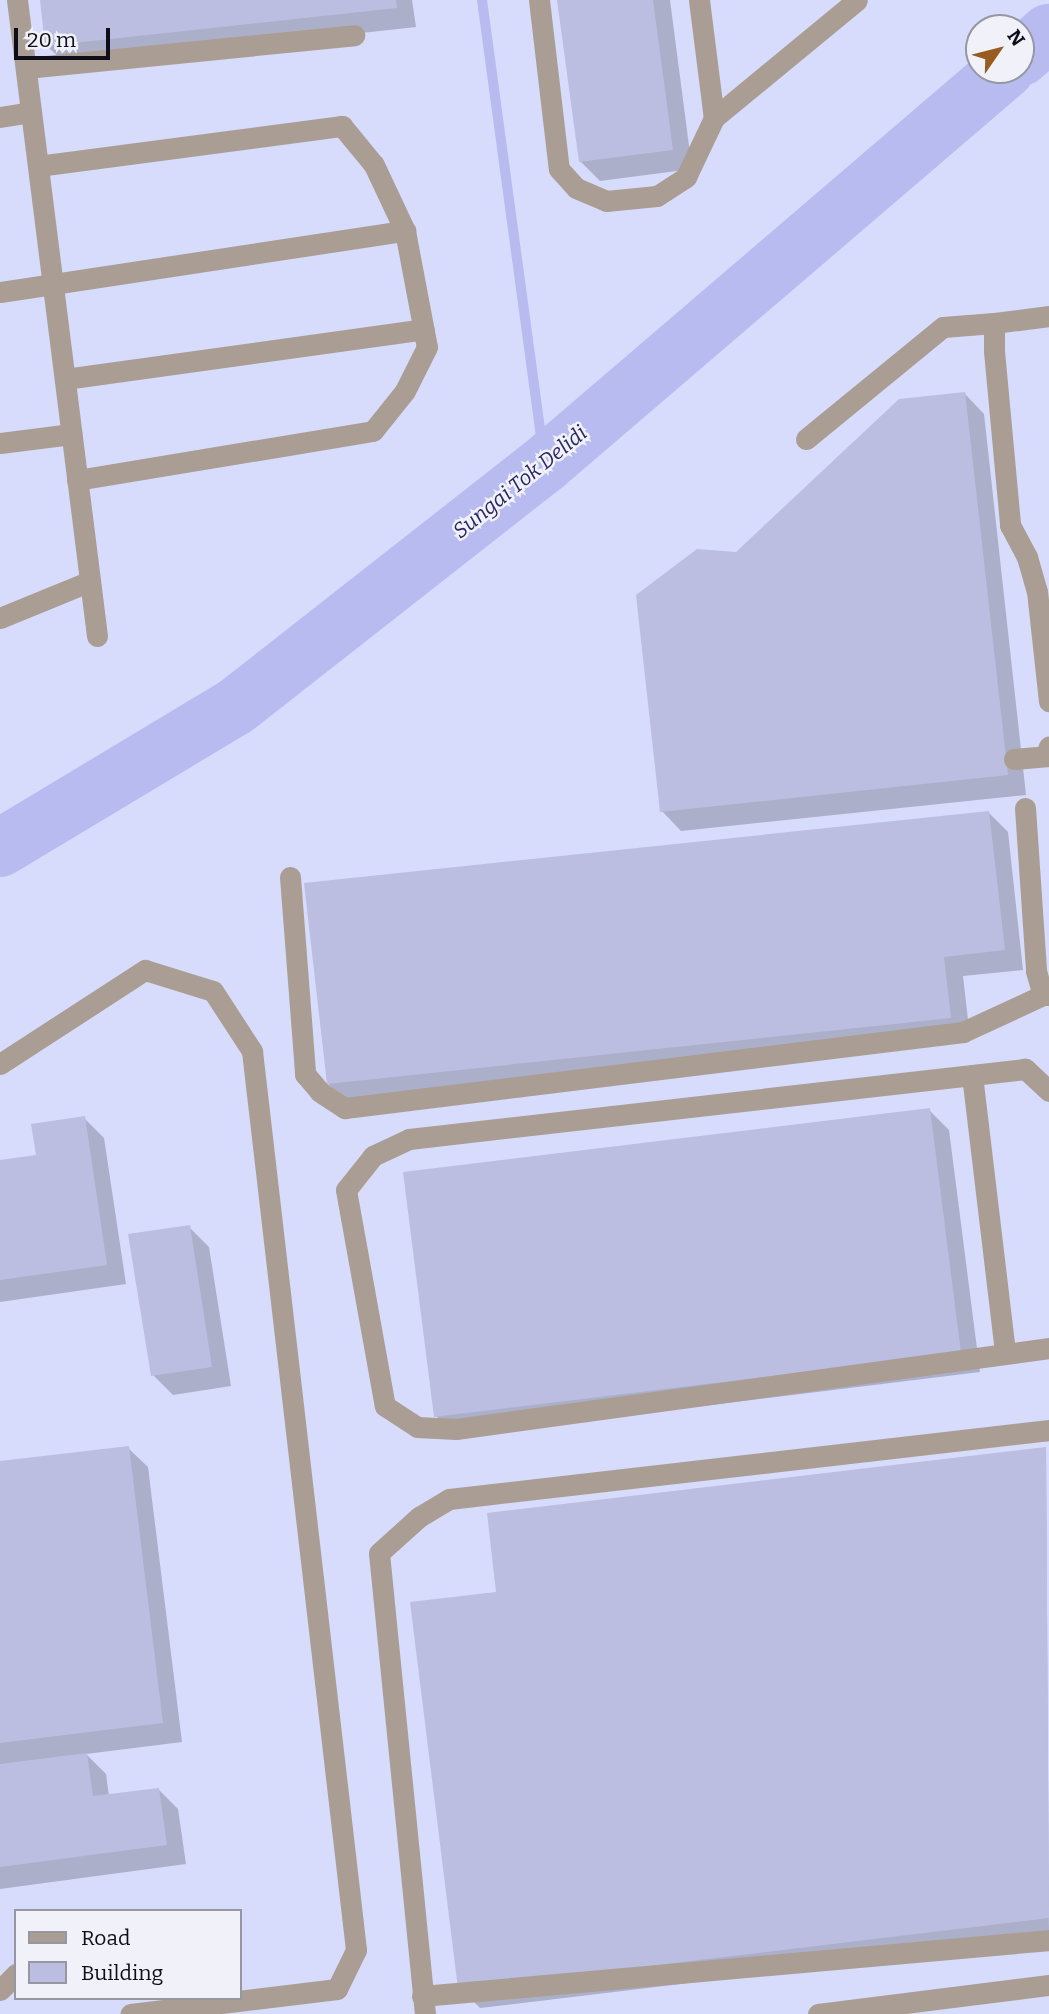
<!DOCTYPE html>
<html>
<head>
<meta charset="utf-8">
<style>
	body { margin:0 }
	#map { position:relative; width:1049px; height:2014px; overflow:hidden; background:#e2e4f9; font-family:Bitter,serif }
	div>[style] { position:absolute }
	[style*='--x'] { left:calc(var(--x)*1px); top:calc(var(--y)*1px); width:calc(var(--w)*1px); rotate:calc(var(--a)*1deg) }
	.built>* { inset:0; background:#d7dbfc }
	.shadow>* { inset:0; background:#0003 }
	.stream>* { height:10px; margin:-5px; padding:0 5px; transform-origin:5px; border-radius:5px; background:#b7bbf0 }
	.river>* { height:58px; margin:-29px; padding:0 29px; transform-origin:29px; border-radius:29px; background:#b7bbf0 }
	.building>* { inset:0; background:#bbbee0 }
	.minor>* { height:21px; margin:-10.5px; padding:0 10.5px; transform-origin:10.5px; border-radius:10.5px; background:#aa9d93 }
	span { translate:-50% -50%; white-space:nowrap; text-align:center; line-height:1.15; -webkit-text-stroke:5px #f1f2f9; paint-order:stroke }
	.water-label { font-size:21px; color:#2a2664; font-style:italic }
	.legend { position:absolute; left:14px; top:1909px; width:228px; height:91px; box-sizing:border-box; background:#f1f2f9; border:2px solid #9697a0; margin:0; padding:9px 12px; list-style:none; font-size:21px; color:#0e0e1a }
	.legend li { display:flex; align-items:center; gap:14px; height:35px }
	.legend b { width:35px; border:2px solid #9697a0 }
	.north { position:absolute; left:965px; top:14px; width:70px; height:70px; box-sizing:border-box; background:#f1f2f9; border:2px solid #9697a0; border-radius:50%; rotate:55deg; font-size:19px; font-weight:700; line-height:28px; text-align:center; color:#0e0e1a }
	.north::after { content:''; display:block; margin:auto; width:24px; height:32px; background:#995c20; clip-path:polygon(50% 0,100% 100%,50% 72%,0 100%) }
	.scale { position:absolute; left:14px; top:28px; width:96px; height:32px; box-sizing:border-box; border:4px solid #0e0e1a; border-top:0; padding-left:9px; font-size:21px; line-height:24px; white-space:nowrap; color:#0e0e1a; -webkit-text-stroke:5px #f1f2f9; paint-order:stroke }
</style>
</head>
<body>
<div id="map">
	<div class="built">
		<div style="clip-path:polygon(evenodd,0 0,1049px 0,1049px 2014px,0 2014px,0 0,979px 28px,1021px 28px,1021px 70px,979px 70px,979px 28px,0 0,16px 1911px,240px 1911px,240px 1998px,16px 1998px,16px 1911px)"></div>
	</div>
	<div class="shadow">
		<div style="clip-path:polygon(42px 0,412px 0,416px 27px,67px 65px,47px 46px)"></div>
		<div style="clip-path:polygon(559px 0,670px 0,692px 169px,600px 181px,580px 161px)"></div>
		<div style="clip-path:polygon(965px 394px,984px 414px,1026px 795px,681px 831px,662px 811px,737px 554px)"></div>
		<div style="clip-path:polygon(988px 812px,1008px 832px,1023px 970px,963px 976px,970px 1037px,348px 1103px,328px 1084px)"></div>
		<div style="clip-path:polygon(929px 1110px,949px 1130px,980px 1372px,456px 1436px,436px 1416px)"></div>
		<div style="clip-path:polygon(84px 1118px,104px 1138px,126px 1284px,0 1302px,0 1162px,38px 1156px)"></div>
		<div style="clip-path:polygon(189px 1227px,209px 1247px,231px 1386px,173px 1395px,153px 1375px)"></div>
		<div style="clip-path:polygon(128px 1448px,148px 1467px,182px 1742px,86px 1754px,106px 1774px,109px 1796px,158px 1789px,178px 1809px,186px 1864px,0 1889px,0 1463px)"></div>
		<div style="clip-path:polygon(1046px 1448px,1049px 1940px,480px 2008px,460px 1988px,498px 1593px)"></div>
	</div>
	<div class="stream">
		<div style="--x:482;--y:0;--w:468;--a:82.3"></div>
	</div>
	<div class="river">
		<div style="--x:1021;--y:57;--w:37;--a:-41"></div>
		<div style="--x:0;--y:848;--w:274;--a:-31"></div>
		<div style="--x:235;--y:707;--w:394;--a:-38.1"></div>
		<div style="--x:545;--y:464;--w:606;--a:-40.58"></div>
	</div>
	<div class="building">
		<div style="clip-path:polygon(40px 0,396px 0,397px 8px,45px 46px)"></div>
		<div style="clip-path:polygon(557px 0,653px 0,673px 150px,579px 162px)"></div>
		<div style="clip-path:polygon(965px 392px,1008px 775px,660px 812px,636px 595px,697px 549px,736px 552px,899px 399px)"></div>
		<div style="clip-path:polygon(989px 811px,1005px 950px,944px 957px,951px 1018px,327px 1084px,304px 883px)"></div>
		<div style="clip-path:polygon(930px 1108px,961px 1353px,434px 1417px,403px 1172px)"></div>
		<div style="clip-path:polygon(85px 1116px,107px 1265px,0 1280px,0 1160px,36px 1155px,31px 1124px)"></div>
		<div style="clip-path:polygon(190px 1225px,212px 1367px,151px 1376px,128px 1234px)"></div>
		<div style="clip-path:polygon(129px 1446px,163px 1723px,0 1743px,0 1461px)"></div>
		<div style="clip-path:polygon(1046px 1447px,1049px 1918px,458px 1989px,410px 1602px,496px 1592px,487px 1513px)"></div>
		<div style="clip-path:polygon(87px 1753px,93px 1796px,159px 1788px,167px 1845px,0 1867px,0 1764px)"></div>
	</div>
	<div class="minor">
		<div style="--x:17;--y:0;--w:641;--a:82.83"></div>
		<div style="--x:539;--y:0;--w:170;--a:83.3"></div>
		<div style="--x:559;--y:169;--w:25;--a:48"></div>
		<div style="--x:576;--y:188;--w:33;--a:23"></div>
		<div style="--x:606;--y:201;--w:51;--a:-5.6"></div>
		<div style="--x:657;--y:196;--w:35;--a:-33"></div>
		<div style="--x:686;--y:177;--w:65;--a:-64.6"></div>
		<div style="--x:714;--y:118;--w:185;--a:-39.5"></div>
		<div style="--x:699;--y:0;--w:119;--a:82.8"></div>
		<div style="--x:26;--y:68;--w:330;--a:-5.7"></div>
		<div style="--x:0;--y:117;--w:31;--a:-9"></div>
		<div style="--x:38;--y:166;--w:307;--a:-7.5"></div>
		<div style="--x:342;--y:126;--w:50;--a:50.6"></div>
		<div style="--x:374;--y:165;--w:73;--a:64.8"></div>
		<div style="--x:405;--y:231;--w:118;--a:79.3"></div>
		<div style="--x:427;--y:347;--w:49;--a:116.6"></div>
		<div style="--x:405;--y:391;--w:51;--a:128.7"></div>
		<div style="--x:373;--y:431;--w:300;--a:170.6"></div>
		<div style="--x:0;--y:292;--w:410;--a:-8.6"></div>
		<div style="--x:1049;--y:316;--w:55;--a:172.7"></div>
		<div style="--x:994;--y:323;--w:28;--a:90"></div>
		<div style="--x:994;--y:351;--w:175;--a:84.7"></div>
		<div style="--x:1010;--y:525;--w:36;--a:62"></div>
		<div style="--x:1027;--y:557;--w:35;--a:74"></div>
		<div style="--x:1037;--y:591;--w:111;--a:83.8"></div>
		<div style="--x:65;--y:379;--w:362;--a:-7.9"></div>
		<div style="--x:806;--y:439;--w:177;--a:-39.3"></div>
		<div style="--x:943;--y:327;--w:51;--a:-4.5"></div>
		<div style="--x:0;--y:443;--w:72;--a:-7.2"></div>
		<div style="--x:0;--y:618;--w:97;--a:-22.3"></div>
		<div style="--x:1014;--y:759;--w:32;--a:-5"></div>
		<div style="--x:1046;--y:756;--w:10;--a:-73"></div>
		<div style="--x:1025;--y:808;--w:163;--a:86.1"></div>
		<div style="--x:1036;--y:971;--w:25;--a:74"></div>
		<div style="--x:1043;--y:995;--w:6;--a:0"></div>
		<div style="--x:290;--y:877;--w:198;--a:85.6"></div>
		<div style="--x:305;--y:1074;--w:23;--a:50"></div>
		<div style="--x:320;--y:1092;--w:30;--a:33"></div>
		<div style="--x:345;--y:1108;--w:623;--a:-7.01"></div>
		<div style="--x:963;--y:1032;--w:88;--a:-24.8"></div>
		<div style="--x:0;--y:1064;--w:173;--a:-33"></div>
		<div style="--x:145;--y:970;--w:71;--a:17.2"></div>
		<div style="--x:213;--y:991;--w:72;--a:57"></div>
		<div style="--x:252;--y:1051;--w:905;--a:83.4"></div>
		<div style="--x:356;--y:1950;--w:43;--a:116"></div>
		<div style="--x:337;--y:1989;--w:208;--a:173.1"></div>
		<div style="--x:972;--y:1075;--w:279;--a:83.2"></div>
		<div style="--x:1049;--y:1091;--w:33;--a:-137"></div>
		<div style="--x:1025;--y:1069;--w:620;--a:173.52"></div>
		<div style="--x:409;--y:1139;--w:40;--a:155"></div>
		<div style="--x:373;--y:1156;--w:43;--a:128.5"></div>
		<div style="--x:346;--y:1190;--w:219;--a:79.8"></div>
		<div style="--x:385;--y:1406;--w:38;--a:33"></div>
		<div style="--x:417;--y:1427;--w:39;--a:3"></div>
		<div style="--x:456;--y:1429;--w:599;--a:-7.78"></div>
		<div style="--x:0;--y:1990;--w:23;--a:-45"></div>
		<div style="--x:422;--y:1996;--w:629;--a:-5.1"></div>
		<div style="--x:425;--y:2014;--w:463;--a:-95.7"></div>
		<div style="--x:379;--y:1553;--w:54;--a:-42"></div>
		<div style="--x:419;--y:1517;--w:35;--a:-31"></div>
		<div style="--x:449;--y:1499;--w:604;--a:-6.56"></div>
		<div style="--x:818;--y:2014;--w:233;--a:-7.2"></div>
	</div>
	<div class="water-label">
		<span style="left:520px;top:482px;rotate:-39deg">Sungai Tok Delidi</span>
	</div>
	<ul class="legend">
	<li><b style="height:9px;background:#aa9d93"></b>Road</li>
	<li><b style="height:19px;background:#bbbee0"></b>Building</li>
	</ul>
	<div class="north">N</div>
	<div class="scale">20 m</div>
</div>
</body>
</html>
